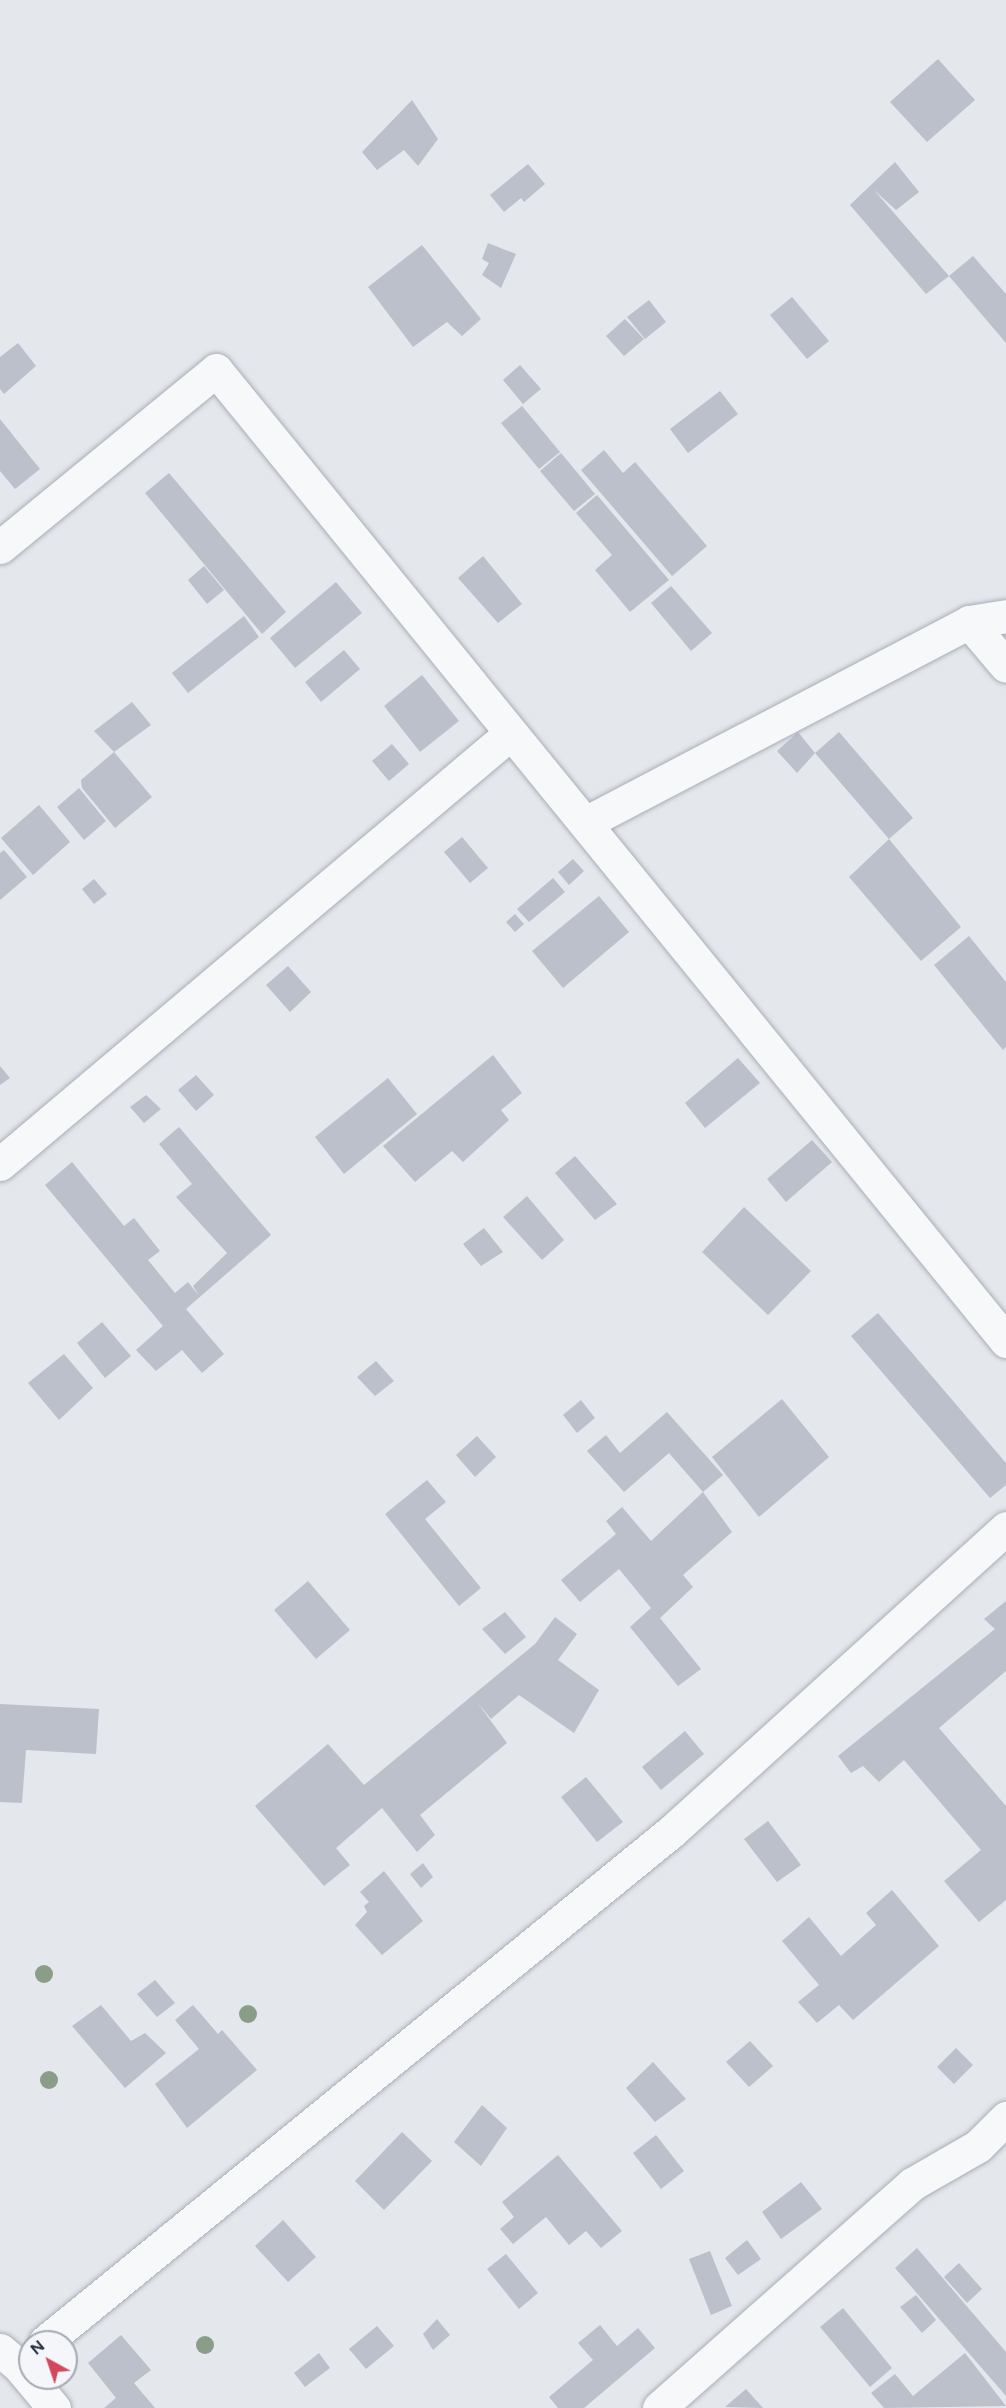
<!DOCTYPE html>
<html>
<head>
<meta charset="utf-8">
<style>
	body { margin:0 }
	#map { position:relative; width:1006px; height:2408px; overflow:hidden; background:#e4e7ec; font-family:Figtree,sans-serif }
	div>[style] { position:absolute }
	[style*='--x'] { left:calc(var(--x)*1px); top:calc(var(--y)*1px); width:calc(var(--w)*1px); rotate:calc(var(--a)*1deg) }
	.building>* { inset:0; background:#bbc0ca }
	.roads { filter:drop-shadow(0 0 2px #a9aeb7) drop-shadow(0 0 2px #a9aeb7) }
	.street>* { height:33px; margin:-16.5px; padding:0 16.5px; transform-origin:16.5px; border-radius:16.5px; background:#f7f8fa }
	.trees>* { width:18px; height:18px; margin:-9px; border-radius:50%; background:#899d89 }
	span { translate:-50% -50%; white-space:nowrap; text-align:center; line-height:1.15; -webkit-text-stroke:6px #f4f6f9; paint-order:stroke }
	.north { position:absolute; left:18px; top:2330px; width:60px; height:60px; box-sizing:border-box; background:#f4f6f9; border:2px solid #a4a8b1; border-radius:50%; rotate:320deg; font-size:16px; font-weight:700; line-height:24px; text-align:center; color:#2b3445 }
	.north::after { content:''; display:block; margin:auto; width:21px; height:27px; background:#d1495b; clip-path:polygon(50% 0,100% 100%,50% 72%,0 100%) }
</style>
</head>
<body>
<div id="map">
	<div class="building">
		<div style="clip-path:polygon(938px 59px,975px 100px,927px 142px,890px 102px)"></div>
		<div style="clip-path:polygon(412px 100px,438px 139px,418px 166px,404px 150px,377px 170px,362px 152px)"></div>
		<div style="clip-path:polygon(895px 162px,919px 192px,896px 210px,874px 190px,949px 276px,926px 294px,850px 205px)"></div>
		<div style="clip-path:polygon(528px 164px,545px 184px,524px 202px,521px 198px,504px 212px,490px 195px)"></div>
		<div style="clip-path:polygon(488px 243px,516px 254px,501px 288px,482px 275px,489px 263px,482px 259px)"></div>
		<div style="clip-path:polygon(422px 245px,481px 319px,462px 336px,447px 322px,413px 347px,368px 287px)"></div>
		<div style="clip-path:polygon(973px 256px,1006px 294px,1006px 343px,949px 276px)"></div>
		<div style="clip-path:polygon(792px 297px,829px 341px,807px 359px,770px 315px)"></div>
		<div style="clip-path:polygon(649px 300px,666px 322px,645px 339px,627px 317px)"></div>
		<div style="clip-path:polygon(625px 319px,644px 339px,624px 356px,606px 336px)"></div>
		<div style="clip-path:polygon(18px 343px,36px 366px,4px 394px,0 389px,0 357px)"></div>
		<div style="clip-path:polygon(520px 365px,541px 389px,523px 404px,503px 380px)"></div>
		<div style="clip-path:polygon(720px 391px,738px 414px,688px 453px,670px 429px)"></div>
		<div style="clip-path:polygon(522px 406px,560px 452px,539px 469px,501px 423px)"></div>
		<div style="clip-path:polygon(0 419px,40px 469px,15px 489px,0 471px)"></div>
		<div style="clip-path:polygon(604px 450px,623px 473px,635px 462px,707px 546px,672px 576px,581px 470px)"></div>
		<div style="clip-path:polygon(561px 453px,595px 494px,574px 511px,540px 471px)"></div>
		<div style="clip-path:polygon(169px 473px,286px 612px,262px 634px,145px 493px)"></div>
		<div style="clip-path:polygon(597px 495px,669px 580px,630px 612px,595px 570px,612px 555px,576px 513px)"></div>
		<div style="clip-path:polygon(483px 556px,522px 604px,498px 623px,458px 578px)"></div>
		<div style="clip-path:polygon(204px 566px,224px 590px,207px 604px,188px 580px)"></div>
		<div style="clip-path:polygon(336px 582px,362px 613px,295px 668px,270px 638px)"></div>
		<div style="clip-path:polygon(671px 586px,712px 633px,691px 651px,651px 603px)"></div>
		<div style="clip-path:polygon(244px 616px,259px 637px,188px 693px,172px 673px)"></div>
		<div style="clip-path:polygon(344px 650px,360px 669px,321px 702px,305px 682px)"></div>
		<div style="clip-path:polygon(422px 675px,459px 721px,420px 752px,384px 706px)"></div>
		<div style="clip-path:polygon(132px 702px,151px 725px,114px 752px,94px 731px)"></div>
		<div style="clip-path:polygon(798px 732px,815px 753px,797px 773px,777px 751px)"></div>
		<div style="clip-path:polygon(839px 732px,913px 818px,889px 839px,961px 927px,921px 961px,849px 877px,889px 839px,815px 753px)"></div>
		<div style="clip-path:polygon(392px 744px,409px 764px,389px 781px,372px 761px)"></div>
		<div style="clip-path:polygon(114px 752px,152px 797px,115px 828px,82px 788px,81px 780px)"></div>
		<div style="clip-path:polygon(79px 788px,106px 821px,84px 840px,57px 807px)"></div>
		<div style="clip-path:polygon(39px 805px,70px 842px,33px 875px,1px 838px)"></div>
		<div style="clip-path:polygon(462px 837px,488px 868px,470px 883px,444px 852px)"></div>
		<div style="clip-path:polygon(4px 850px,27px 877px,0 900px,0 853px)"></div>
		<div style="clip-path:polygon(573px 859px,584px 871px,569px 885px,558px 872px)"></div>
		<div style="clip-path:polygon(553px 878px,565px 892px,529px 922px,517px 909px)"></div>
		<div style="clip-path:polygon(94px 879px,107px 894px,94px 904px,82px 889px)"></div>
		<div style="clip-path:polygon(599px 896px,629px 932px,563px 988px,532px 951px)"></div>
		<div style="clip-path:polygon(515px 914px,524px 924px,515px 932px,506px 922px)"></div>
		<div style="clip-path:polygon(969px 936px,1006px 982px,1006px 1047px,1003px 1050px,934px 965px)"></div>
		<div style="clip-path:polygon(288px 966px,311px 992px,290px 1012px,266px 985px)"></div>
		<div style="clip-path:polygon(493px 1055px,522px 1093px,501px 1110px,509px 1120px,463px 1162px,452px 1151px,415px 1182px,383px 1146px)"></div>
		<div style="clip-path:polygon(738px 1058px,760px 1083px,705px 1128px,685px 1103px)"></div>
		<div style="clip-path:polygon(0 1066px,10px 1078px,0 1085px)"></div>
		<div style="clip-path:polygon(196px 1075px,214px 1095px,196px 1111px,178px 1090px)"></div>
		<div style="clip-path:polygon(388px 1078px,417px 1114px,344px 1174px,315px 1137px)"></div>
		<div style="clip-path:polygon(146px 1095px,161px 1109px,144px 1123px,130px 1107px)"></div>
		<div style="clip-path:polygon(179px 1127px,271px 1235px,186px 1309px,224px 1354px,202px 1373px,182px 1350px,156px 1371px,136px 1350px,163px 1326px,45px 1185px,72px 1162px,124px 1226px,134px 1218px,160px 1251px,148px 1260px,175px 1293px,188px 1282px,199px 1296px,193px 1286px,227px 1253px,176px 1197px,192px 1184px,159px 1144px)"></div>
		<div style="clip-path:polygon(812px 1140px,832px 1162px,786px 1202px,767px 1179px)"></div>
		<div style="clip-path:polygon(575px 1156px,617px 1204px,595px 1220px,555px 1173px)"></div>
		<div style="clip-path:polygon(527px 1196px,564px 1240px,542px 1260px,503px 1217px)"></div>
		<div style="clip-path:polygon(744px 1207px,811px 1271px,768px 1315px,702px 1252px)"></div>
		<div style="clip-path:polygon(484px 1228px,503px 1252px,481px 1266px,463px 1244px)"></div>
		<div style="clip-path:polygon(878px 1313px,1006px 1463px,1006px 1485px,990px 1498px,851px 1336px)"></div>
		<div style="clip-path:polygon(102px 1322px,131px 1356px,105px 1378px,77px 1343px)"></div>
		<div style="clip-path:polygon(64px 1354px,93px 1388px,59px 1420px,28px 1383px)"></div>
		<div style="clip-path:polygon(376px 1361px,394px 1381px,375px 1396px,357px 1377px)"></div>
		<div style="clip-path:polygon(782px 1399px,829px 1457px,759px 1517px,712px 1457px)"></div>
		<div style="clip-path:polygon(581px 1400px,595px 1418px,577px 1433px,563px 1415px)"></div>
		<div style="clip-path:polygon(667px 1412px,723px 1475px,703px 1492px,732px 1532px,683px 1575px,693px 1587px,660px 1618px,701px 1669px,678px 1686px,630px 1627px,651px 1608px,619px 1569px,580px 1602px,561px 1580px,616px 1534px,606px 1521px,622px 1507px,651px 1541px,703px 1492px,669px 1453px,624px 1492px,587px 1451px,606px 1435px,620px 1453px)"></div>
		<div style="clip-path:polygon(477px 1436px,496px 1457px,475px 1477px,456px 1455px)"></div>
		<div style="clip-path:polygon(427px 1480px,446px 1502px,425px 1519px,481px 1588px,459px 1606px,385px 1514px)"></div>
		<div style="clip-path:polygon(308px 1581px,350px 1630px,316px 1659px,274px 1610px)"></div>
		<div style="clip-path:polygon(1006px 1601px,1006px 1671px,939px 1728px,1006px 1806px,1006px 1900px,979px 1922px,944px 1881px,981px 1850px,904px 1760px,879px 1782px,863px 1766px,851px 1773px,838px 1756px,995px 1629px,984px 1619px)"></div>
		<div style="clip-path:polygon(505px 1612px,526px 1637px,505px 1654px,482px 1629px)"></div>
		<div style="clip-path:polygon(555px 1617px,577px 1634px,558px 1660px,599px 1690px,574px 1733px,519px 1695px,491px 1719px,477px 1702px,507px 1743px,420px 1815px,435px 1835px,417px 1852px,382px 1808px,336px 1848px,350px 1865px,324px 1886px,255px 1806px,328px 1744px,364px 1785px,535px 1644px)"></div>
		<div style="clip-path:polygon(0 1704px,99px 1709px,96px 1754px,26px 1750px,22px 1803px,0 1802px)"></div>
		<div style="clip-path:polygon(685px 1731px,704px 1754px,661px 1790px,642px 1767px)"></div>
		<div style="clip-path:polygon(586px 1777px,623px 1822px,597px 1842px,561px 1797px)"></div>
		<div style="clip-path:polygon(768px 1821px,801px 1865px,777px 1882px,744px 1839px)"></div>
		<div style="clip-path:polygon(423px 1863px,433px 1877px,421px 1888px,410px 1874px)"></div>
		<div style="clip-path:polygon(384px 1871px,423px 1921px,382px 1955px,355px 1925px,367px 1912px,364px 1906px,369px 1902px,360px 1892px)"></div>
		<div style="clip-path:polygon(892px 1890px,939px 1946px,853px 2020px,839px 2005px,817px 2023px,798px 2002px,819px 1985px,782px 1941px,809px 1917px,841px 1956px,876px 1925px,866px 1913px)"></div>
		<div style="clip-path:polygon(155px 1980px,175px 2003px,157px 2017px,137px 1994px)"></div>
		<div style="clip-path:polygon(101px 2005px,131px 2041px,145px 2033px,166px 2053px,125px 2088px,72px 2026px)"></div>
		<div style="clip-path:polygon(193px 2005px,218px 2034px,222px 2030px,257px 2070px,187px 2128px,155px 2084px,199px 2049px,175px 2020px)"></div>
		<div style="clip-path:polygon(750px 2041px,773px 2066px,749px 2087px,726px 2062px)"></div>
		<div style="clip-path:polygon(956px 2048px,973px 2065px,954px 2084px,937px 2067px)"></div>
		<div style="clip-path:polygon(653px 2062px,686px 2099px,655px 2122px,626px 2088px)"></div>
		<div style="clip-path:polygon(482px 2105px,507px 2128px,481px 2166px,454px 2142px)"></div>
		<div style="clip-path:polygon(402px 2132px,432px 2161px,384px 2210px,355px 2181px)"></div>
		<div style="clip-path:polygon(656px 2135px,684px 2171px,661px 2189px,633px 2153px)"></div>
		<div style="clip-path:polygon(558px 2155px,622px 2231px,601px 2248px,586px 2231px,569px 2245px,546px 2217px,513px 2244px,500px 2229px,514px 2217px,502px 2202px)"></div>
		<div style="clip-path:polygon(801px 2182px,822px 2209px,781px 2239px,762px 2212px)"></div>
		<div style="clip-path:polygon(283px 2220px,316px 2257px,288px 2282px,255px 2246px)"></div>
		<div style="clip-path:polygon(747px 2240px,761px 2259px,738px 2275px,725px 2258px)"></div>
		<div style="clip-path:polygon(917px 2248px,1006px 2352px,1006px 2396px,895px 2268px)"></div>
		<div style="clip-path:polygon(710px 2251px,732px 2306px,711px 2315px,689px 2259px)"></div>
		<div style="clip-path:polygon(506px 2254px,538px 2293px,519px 2309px,487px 2269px)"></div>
		<div style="clip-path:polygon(959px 2263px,982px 2289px,967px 2303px,944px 2277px)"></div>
		<div style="clip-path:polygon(916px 2295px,936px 2320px,922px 2333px,900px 2307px)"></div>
		<div style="clip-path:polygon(843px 2308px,892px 2368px,870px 2387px,820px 2327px)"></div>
		<div style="clip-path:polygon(437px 2319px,450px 2335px,433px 2350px,423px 2334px)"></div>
		<div style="clip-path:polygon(600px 2325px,617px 2346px,638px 2328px,655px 2348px,584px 2408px,558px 2408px,549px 2397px,593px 2360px,578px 2343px)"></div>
		<div style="clip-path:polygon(377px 2326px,394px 2346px,366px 2369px,349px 2349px)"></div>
		<div style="clip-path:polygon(121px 2335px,151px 2370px,134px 2383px,155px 2408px,104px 2408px,116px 2398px,88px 2363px)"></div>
		<div style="clip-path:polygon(319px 2353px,330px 2368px,305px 2387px,294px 2373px)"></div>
		<div style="clip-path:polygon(965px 2353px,1006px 2406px,884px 2408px,871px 2393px,895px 2374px,913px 2396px)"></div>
		<div style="clip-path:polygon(746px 2389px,763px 2408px,725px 2407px)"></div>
	</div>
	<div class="roads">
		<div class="street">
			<div style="--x:0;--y:547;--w:279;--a:-39.3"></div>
			<div style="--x:216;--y:370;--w:1252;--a:50.87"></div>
			<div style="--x:969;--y:622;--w:37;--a:-9"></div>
			<div style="--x:585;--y:823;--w:433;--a:-27.6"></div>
			<div style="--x:969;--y:622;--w:57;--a:49.9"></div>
			<div style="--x:0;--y:1164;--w:668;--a:-40.15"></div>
			<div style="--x:45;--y:2342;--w:809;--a:-39.18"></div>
			<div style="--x:672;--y:1831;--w:451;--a:-42.2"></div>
			<div style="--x:0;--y:2350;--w:23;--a:40"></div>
			<div style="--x:18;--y:2365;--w:56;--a:50.1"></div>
			<div style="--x:659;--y:2408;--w:338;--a:-41.5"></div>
			<div style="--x:912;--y:2184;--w:76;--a:-29.9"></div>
			<div style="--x:978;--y:2146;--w:40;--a:-45"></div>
		</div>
	</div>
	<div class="trees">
		<div style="left:44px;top:1974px"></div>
		<div style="left:248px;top:2014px"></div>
		<div style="left:49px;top:2080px"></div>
		<div style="left:205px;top:2345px"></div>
	</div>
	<div class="north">N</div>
</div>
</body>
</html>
